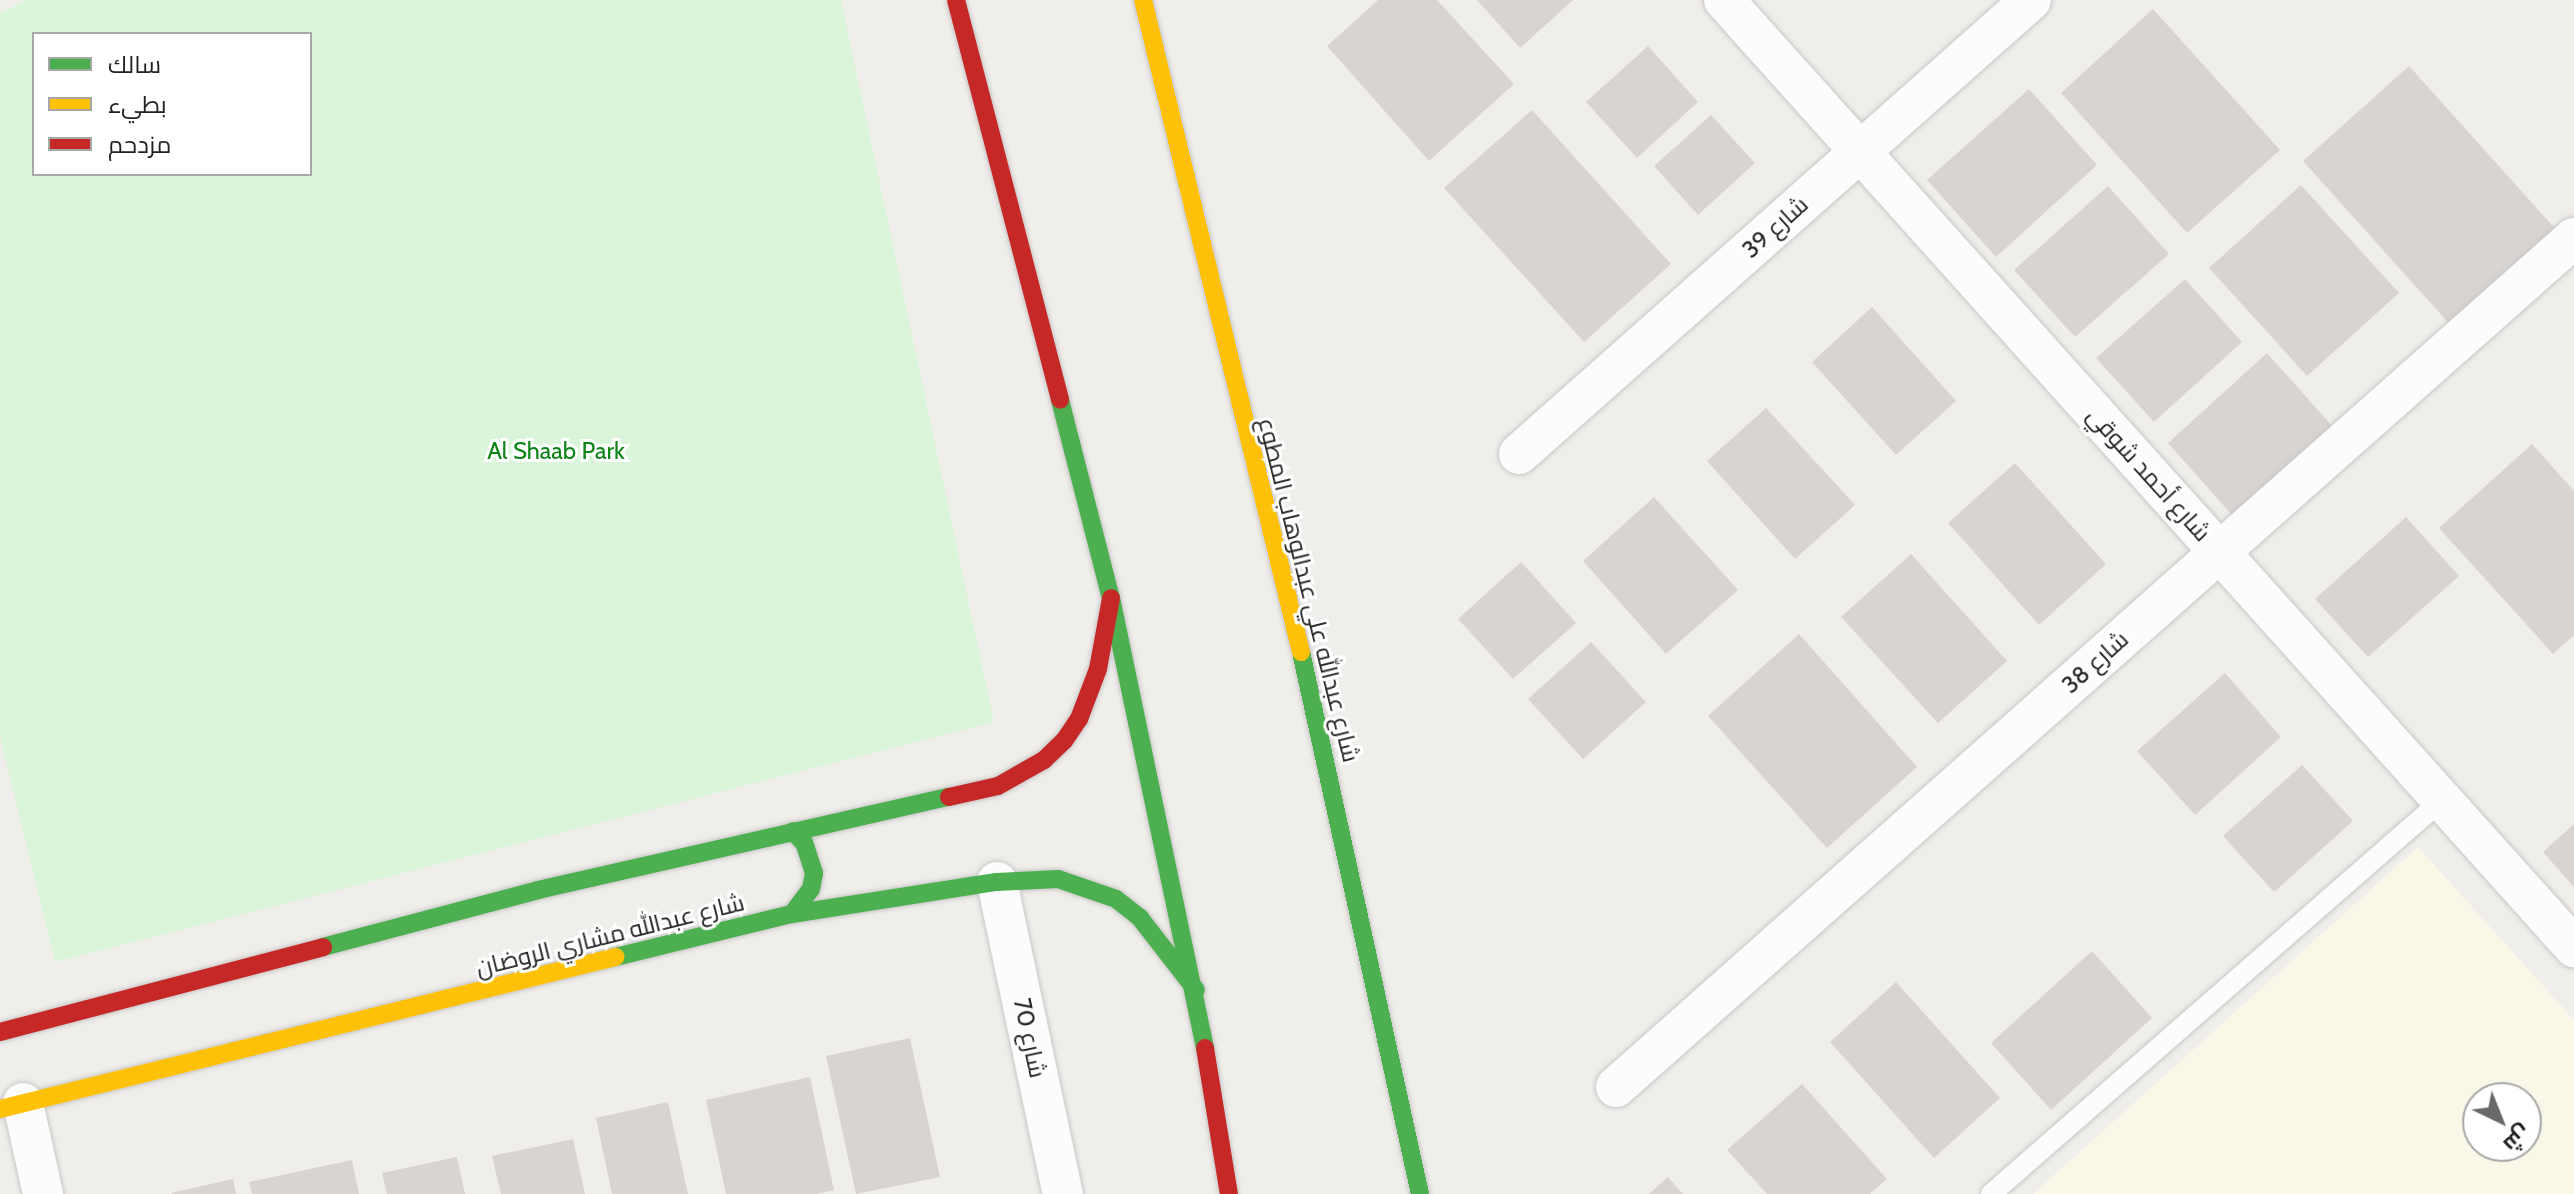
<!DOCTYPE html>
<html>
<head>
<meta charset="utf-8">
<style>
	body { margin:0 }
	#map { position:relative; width:2574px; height:1194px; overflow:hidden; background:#f0eeeb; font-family:Cabin,Cairo,sans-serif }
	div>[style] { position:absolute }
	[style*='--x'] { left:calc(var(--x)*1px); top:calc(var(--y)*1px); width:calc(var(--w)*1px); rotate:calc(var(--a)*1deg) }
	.education>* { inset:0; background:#f8f7e8 }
	.park>* { inset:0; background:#daf5da }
	.building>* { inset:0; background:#d7d4d2 }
	.roads { filter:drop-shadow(0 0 2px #c9c8c7) drop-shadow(0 0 2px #c9c8c7) }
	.lane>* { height:20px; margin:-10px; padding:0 10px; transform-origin:10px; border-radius:10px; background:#fdfcfc }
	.street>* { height:40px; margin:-20px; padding:0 20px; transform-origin:20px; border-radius:20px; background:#fdfcfc }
	.fast>* { height:18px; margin:-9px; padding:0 9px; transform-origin:9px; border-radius:9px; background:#4caf50 }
	.slow>* { height:18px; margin:-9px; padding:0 9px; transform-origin:9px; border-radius:9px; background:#ffc107 }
	.jam>* { height:18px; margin:-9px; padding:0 9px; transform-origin:9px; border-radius:9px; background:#c62828 }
	span { translate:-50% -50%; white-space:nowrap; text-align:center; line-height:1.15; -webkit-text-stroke:6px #fff; paint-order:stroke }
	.street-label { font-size:24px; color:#222 }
	.park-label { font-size:24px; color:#0c8416 }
	.legend { position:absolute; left:32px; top:32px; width:280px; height:144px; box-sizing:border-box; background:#fff; border:2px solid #a7a7a7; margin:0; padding:10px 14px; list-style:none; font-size:24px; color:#222 }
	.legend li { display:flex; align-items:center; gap:16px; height:40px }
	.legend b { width:40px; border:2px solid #a7a7a7 }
	.north { position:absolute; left:2462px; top:1082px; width:80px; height:80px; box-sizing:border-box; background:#fff; border:2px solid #a7a7a7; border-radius:50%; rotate:137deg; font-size:22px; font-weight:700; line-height:32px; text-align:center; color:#222 }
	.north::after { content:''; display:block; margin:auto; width:28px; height:36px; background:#6a6968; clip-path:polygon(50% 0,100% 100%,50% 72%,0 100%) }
</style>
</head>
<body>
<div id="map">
	<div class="education">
		<div style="clip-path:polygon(evenodd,2418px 847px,2574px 1020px,2574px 1194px,2033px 1194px,2418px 847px,2478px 1098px,2526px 1098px,2526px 1146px,2478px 1146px,2478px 1098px)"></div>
	</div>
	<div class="park">
		<div style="clip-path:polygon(evenodd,27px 0,841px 0,994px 722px,55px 962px,0 736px,0 13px,27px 0,34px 34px,310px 34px,310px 174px,34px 174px,34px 34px)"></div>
	</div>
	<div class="building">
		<div style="clip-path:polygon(1378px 0,1437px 0,1514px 84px,1429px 161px,1327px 46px)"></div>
		<div style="clip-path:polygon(1477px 0,1573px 0,1520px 48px)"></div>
		<div style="clip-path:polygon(2153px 9px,2280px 150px,2187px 233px,2061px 93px)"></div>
		<div style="clip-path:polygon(1648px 46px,1698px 102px,1637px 158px,1586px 102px)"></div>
		<div style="clip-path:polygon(2409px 66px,2560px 234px,2454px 329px,2303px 161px)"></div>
		<div style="clip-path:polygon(2029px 89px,2097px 165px,1996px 257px,1927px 180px)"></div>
		<div style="clip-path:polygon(1532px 110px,1671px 264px,1584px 342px,1444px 188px)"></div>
		<div style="clip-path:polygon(1711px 115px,1755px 163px,1698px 215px,1654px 166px)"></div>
		<div style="clip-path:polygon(2301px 185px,2399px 293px,2307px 376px,2209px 268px)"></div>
		<div style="clip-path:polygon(2108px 186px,2169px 254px,2075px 337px,2014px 270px)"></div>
		<div style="clip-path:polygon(2185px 279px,2242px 342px,2154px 422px,2096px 358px)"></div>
		<div style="clip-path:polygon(1872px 307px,1956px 401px,1896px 455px,1812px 362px)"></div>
		<div style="clip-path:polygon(2267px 353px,2332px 426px,2232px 515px,2168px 443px)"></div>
		<div style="clip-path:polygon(1766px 408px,1855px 505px,1795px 559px,1707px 461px)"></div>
		<div style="clip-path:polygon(2532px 444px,2574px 491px,2574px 635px,2553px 654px,2439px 528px)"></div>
		<div style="clip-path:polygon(2015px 463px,2106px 564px,2039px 625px,1948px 523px)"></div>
		<div style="clip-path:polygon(1654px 497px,1738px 590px,1666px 654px,1583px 561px)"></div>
		<div style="clip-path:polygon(2406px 517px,2459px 576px,2368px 657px,2315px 599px)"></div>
		<div style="clip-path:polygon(1911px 554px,2007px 661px,1938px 723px,1841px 617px)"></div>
		<div style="clip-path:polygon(1521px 562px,1576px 623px,1513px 679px,1458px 619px)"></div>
		<div style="clip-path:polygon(1799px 634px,1917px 767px,1827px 848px,1708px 716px)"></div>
		<div style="clip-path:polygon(1591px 642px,1646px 702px,1583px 759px,1528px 699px)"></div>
		<div style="clip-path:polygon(2225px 673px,2281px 737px,2195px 815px,2137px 751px)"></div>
		<div style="clip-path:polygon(2302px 765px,2353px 821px,2274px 892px,2223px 836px)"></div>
		<div style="clip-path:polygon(2574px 824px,2574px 887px,2543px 852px)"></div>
		<div style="clip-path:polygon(2092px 951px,2152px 1018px,2051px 1110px,1991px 1043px)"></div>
		<div style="clip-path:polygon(1896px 982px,2000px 1098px,1934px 1158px,1830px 1042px)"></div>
		<div style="clip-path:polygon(910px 1038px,940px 1177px,856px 1194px,826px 1056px)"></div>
		<div style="clip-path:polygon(810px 1077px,834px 1190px,817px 1194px,726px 1194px,706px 1100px)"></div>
		<div style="clip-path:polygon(1802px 1084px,1887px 1179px,1870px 1194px,1767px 1194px,1727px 1150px)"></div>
		<div style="clip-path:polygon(668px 1102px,688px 1194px,612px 1194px,596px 1118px)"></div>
		<div style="clip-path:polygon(573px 1139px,585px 1194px,501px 1194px,492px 1156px)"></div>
		<div style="clip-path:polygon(457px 1157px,465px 1194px,387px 1194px,382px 1173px)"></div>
		<div style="clip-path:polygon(352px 1160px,359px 1194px,252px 1194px,249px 1182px)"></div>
		<div style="clip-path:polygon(1668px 1177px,1683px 1194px,1649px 1194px)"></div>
		<div style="clip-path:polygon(233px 1179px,236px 1194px,171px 1194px,171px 1193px)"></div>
	</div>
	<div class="roads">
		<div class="lane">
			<div style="--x:1991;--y:1194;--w:599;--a:-41.14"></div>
		</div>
		<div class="street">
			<div style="--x:1724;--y:0;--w:1273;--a:48.09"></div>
			<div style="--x:1519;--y:454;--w:684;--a:-41.56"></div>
			<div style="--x:997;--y:882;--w:319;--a:78.1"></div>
			<div style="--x:1616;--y:1087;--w:1280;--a:-41.55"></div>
			<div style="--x:23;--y:1103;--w:93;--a:77.6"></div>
		</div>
		<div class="fast">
			<div style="--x:1060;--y:400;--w:204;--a:75.6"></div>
			<div style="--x:1111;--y:598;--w:460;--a:78.2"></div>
			<div style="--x:1301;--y:652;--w:555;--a:77.62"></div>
			<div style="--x:792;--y:914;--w:31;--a:-53"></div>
			<div style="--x:811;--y:889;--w:16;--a:-79"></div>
			<div style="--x:814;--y:873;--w:32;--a:-108"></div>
			<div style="--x:804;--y:843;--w:16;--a:-133"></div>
			<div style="--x:323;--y:947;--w:222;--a:-14.8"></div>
			<div style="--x:538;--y:890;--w:421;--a:-12.8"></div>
			<div style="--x:615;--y:957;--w:182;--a:-13.7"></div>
			<div style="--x:792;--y:914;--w:207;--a:-8.9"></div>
			<div style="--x:997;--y:882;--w:61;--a:-2.8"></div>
			<div style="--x:1058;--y:879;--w:61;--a:19"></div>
			<div style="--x:1116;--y:899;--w:31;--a:38"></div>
			<div style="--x:1140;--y:918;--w:91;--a:52.1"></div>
		</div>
		<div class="slow">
			<div style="--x:1143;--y:0;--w:671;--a:76.38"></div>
			<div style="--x:0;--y:1109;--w:634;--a:-13.88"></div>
		</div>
		<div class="jam">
			<div style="--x:956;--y:0;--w:413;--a:75.4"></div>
			<div style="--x:949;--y:797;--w:50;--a:-12.7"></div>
			<div style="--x:998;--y:786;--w:53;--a:-29.5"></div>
			<div style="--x:1044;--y:760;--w:28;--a:-44"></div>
			<div style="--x:1064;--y:741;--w:27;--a:-56"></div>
			<div style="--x:1079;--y:719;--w:53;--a:-69.2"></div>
			<div style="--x:1098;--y:669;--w:72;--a:-79.6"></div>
			<div style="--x:0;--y:1032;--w:334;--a:-14.7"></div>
			<div style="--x:1205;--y:1048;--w:148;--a:80.7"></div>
		</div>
	</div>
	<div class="street-label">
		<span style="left:1775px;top:227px;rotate:-42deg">شارع 39</span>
		<span style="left:2149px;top:474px;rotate:48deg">شارع أحمد شوقي</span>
		<span style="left:1309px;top:590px;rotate:76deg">شارع عبدالله علي عبدالوهاب المطوع</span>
		<span style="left:2095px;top:662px;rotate:-42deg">شارع 38</span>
		<span style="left:610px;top:935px;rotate:-14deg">شارع عبدالله مشاري الروضان</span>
		<span style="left:1030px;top:1038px;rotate:78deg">شارع 70</span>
	</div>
	<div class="park-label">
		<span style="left:556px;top:451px">Al Shaab Park</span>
	</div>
	<ul class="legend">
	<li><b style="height:10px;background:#4caf50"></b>سالك</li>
	<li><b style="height:10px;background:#ffc107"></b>بطيء</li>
	<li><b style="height:10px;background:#c62828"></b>مزدحم</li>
	</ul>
	<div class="north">ش</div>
</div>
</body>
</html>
